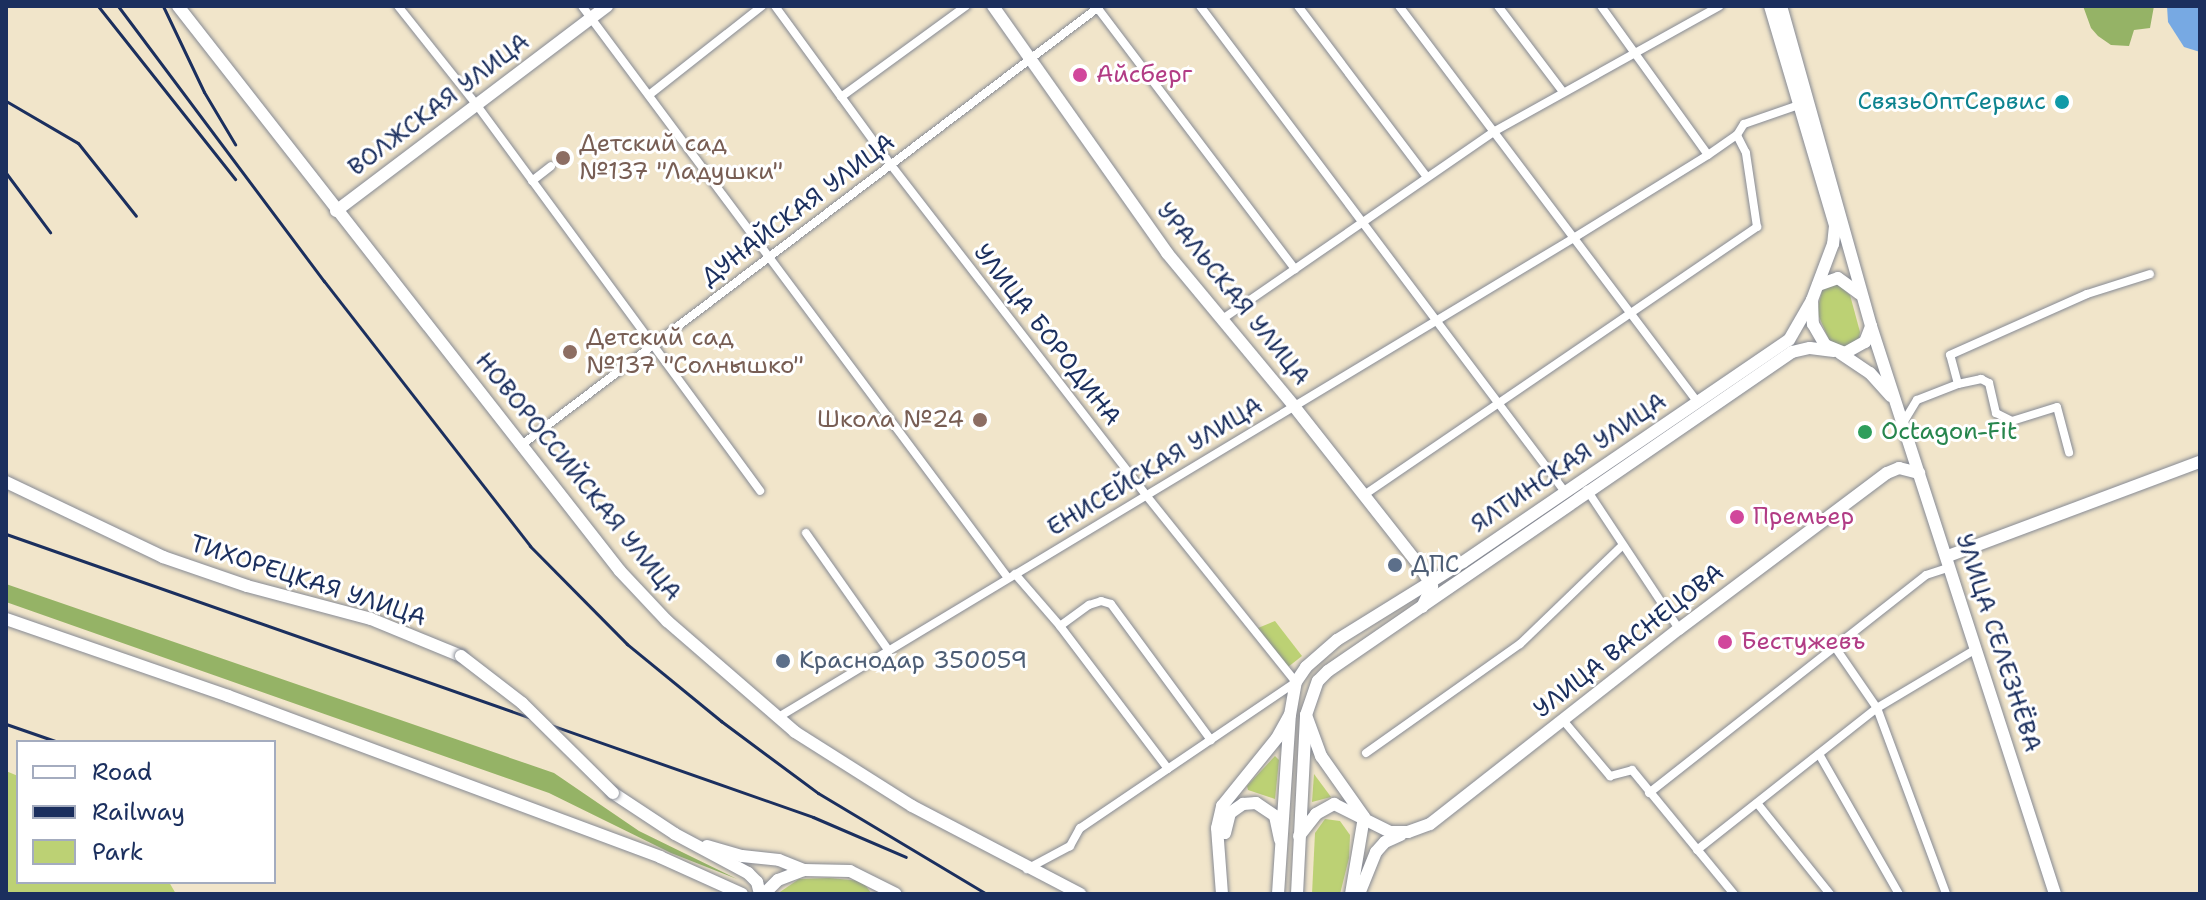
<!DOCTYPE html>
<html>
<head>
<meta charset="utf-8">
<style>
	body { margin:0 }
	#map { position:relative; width:2206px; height:900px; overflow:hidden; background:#f1e5ca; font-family:"Shantell Sans",sans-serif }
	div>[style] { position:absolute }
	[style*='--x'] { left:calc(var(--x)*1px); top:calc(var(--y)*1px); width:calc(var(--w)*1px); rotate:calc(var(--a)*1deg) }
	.green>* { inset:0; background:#bcd174 }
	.forest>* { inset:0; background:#95b366 }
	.water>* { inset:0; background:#77a9e3 }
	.roads { filter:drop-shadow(0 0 2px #868a94) drop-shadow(0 0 2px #868a94) }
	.street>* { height:8px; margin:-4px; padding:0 4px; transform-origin:4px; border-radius:4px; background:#fff }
	.secondary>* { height:12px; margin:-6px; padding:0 6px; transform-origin:6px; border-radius:6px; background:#fff }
	.primary>* { height:12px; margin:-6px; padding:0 6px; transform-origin:6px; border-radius:6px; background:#fff }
	.rail>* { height:3px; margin:-1.5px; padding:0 1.5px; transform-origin:1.5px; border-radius:1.5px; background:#1b2f5e }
	.bridges { filter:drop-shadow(0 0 2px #868a94) drop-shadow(0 0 2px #868a94) }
	.secondary-bridge>* { height:12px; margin:-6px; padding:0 6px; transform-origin:6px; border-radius:6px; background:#fff }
	.dots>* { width:22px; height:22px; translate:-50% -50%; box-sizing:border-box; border:4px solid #fff; border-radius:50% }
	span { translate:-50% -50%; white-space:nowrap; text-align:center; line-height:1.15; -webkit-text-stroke:6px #fff; paint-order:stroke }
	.hotel-label { font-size:24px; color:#b23c85 }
	.left { translate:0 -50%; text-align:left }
	.culture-label { font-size:24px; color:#0d838f }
	.right { translate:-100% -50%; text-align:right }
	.street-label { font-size:24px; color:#1b2f5e }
	.education-label { font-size:24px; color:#785e54 }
	.leisure-label { font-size:24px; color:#27864d }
	.service-label { font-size:24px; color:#4e5e75 }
	.frame { position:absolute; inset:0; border:8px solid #1b2f5e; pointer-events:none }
	.legend { position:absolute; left:16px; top:740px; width:260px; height:144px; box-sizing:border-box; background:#fff; border:2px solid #a4acbf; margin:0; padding:10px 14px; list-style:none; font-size:24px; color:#1b2f5e }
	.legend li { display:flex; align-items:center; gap:16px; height:40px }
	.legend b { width:40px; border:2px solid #a4acbf }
</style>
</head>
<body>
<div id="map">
	<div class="green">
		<div style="clip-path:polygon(1836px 283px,1850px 295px,1860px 332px,1859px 339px,1842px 348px,1829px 340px,1817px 312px,1822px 291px,1826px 285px)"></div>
		<div style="clip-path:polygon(1275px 621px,1302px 656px,1288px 667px,1258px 628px)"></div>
		<div style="clip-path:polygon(1275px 756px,1279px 760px,1275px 799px,1248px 790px,1247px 786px)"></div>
		<div style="clip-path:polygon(6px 771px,18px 776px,18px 882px,169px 882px,176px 894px,6px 894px)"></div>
		<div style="clip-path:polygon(1314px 774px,1331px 797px,1312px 802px)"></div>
		<div style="clip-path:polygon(1325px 819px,1340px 821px,1350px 835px,1349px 858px,1340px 894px,1312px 894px,1315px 833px)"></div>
		<div style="clip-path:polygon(829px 878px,862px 881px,872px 894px,777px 894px,799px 879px)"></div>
	</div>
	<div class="forest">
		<div style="clip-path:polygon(2083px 6px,2154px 6px,2150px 28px,2134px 30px,2129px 46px,2111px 45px,2098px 36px,2091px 28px)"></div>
		<div style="clip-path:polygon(6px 584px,554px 773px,639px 831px,737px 879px,671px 853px,549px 793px,6px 602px)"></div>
	</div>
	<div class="water">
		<div style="clip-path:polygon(2167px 6px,2200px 6px,2200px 52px,2184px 47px,2168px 22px)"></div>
	</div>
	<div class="roads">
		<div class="street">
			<div style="--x:398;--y:6;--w:125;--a:51.5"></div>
			<div style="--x:476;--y:104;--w:480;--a:53.7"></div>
			<div style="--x:582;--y:6;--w:713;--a:53.32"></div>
			<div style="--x:775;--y:6;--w:197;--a:53.9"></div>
			<div style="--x:891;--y:165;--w:417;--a:52.3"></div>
			<div style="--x:1146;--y:495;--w:240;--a:51.3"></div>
			<div style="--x:1296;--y:682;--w:261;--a:145.9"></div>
			<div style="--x:1080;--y:828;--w:21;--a:119"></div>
			<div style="--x:1070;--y:846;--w:49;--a:151.9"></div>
			<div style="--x:1096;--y:6;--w:330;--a:52.9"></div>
			<div style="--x:1200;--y:6;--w:608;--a:53.09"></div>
			<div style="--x:1298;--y:6;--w:214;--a:53"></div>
			<div style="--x:1399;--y:6;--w:496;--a:53"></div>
			<div style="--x:1498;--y:6;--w:108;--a:52.9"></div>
			<div style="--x:1601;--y:6;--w:183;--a:54.3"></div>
			<div style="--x:649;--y:95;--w:144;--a:-38.2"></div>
			<div style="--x:841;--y:97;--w:155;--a:-36.1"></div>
			<div style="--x:532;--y:181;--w:24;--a:-38"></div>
			<div style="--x:1221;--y:320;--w:333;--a:-34.6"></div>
			<div style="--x:1495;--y:131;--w:257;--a:-29.1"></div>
			<div style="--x:1958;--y:384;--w:24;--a:-12"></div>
			<div style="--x:1981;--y:379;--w:9;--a:27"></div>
			<div style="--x:1989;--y:383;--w:31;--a:77"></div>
			<div style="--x:1996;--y:413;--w:18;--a:27"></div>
			<div style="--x:2012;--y:421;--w:47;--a:-17.3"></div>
			<div style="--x:2057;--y:407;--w:47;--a:75.1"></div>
			<div style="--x:1903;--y:423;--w:27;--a:-59"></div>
			<div style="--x:1917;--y:400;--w:44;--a:-21.3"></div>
			<div style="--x:1958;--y:384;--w:30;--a:-105"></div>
			<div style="--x:1950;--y:355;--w:150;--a:-24"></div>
			<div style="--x:2087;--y:294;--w:66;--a:-17.6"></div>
			<div style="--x:520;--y:446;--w:728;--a:-37.18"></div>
			<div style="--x:1587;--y:490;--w:167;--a:56.5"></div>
			<div style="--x:1364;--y:495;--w:476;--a:-34.3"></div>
			<div style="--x:1757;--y:227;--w:75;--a:-98.5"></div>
			<div style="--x:1746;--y:153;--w:20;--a:-117"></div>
			<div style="--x:806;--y:533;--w:144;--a:54.9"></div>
			<div style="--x:1015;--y:574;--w:69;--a:49.1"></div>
			<div style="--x:1060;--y:626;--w:179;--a:52.9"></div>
			<div style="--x:1060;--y:626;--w:36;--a:-36"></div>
			<div style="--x:1089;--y:605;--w:13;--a:-18"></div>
			<div style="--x:1101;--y:601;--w:10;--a:17"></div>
			<div style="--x:1111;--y:604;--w:169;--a:53.7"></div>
			<div style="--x:1835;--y:647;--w:74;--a:55.5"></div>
			<div style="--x:1877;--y:708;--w:198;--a:69.6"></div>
			<div style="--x:777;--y:718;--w:928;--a:-31.07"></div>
			<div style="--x:1572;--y:239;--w:160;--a:-31.7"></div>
			<div style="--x:1708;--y:155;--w:35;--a:-35"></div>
			<div style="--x:1737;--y:135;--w:13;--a:-58"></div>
			<div style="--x:1744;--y:124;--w:58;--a:-19.1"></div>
			<div style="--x:1562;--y:719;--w:75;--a:49.9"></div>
			<div style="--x:1610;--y:776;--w:23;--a:-15"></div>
			<div style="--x:1632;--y:770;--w:161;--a:50.6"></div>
			<div style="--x:1366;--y:753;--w:189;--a:-35.3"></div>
			<div style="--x:1520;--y:644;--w:141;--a:-43.9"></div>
			<div style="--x:1819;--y:754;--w:161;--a:60.3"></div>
			<div style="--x:1649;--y:793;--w:352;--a:-38.2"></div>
			<div style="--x:1926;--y:575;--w:25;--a:-18"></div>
			<div style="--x:1757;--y:803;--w:117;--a:51.3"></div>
			<div style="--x:1697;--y:850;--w:229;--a:-38.3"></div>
			<div style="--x:1877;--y:708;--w:115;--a:-30.8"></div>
		</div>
		<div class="secondary">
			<div style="--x:178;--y:6;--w:717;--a:51.96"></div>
			<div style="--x:620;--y:571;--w:69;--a:46.8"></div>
			<div style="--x:667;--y:621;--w:169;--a:40.9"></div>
			<div style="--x:795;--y:732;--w:138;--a:32.3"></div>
			<div style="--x:912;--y:806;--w:190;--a:27.6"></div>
			<div style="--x:993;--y:6;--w:302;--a:54.8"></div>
			<div style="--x:1167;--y:253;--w:197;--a:50.3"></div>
			<div style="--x:1293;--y:405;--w:204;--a:51.8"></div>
			<div style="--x:1419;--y:565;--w:25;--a:58"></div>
			<div style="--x:1432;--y:586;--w:23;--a:115"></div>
			<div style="--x:336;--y:211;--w:340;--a:-37.1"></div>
			<div style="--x:1871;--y:326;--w:597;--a:72.05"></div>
			<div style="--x:1840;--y:353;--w:36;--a:34"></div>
			<div style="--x:1870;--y:373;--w:31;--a:48"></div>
			<div style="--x:6;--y:482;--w:174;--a:25.5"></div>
			<div style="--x:163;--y:557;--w:89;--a:19"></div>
			<div style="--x:247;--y:586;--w:128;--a:14.9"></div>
			<div style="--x:371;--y:619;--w:97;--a:22.3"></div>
			<div style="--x:1948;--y:556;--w:269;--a:-20.5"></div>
			<div style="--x:6;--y:619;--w:235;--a:19.1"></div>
			<div style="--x:228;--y:696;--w:461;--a:20.4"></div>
			<div style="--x:660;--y:857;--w:90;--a:24.3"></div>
			<div style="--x:1306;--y:715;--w:44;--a:69.9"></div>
			<div style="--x:1321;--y:756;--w:75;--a:54.8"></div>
			<div style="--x:1364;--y:817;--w:78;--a:99.6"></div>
			<div style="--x:613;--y:793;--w:74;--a:33.5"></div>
			<div style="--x:675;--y:834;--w:83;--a:28.1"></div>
			<div style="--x:748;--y:873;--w:13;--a:45"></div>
			<div style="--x:757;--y:882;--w:12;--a:76"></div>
			<div style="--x:1225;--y:833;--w:21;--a:-76"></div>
			<div style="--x:1230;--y:813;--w:16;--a:-35"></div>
			<div style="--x:1243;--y:804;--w:13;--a:-4"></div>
			<div style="--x:1256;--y:803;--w:23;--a:34"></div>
			<div style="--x:1275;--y:816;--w:24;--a:78"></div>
			<div style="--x:1299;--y:836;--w:28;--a:-52"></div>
			<div style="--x:1316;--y:814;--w:21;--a:-29"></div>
			<div style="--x:1334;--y:804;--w:63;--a:26.6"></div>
			<div style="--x:1390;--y:832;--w:18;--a:0"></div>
			<div style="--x:1408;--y:832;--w:23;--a:-20"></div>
			<div style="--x:1430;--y:824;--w:316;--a:-38.1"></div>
			<div style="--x:1679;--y:629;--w:260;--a:-36.9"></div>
			<div style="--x:1887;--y:473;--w:13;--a:-23"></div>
			<div style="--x:1899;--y:468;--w:21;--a:14"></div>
			<div style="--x:707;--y:846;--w:36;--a:16"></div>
			<div style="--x:742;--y:856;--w:37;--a:6"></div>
			<div style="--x:779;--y:860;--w:27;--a:22"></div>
			<div style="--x:764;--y:894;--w:20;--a:-45"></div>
			<div style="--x:778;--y:880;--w:28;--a:-21"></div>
			<div style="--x:804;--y:870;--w:46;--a:1.2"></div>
			<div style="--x:850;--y:871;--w:51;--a:26.6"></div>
			<div style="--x:1222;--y:894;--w:66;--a:-94.3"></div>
			<div style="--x:1217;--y:828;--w:23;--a:-77"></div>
			<div style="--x:1222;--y:806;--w:87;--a:-51"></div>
			<div style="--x:1277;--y:738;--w:26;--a:-61"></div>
			<div style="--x:1359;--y:894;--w:45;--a:-68"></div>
			<div style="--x:1376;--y:852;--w:13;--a:-48"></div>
			<div style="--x:1385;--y:842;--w:17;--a:-24"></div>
		</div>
		<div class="primary">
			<div style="--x:1770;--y:6;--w:229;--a:73.5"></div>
			<div style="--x:1835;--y:226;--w:18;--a:96"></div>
			<div style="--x:1833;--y:244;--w:60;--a:110.6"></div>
			<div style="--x:1812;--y:300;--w:24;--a:88"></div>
			<div style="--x:1813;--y:324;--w:24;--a:60"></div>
			<div style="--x:1825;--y:345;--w:22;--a:22"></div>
			<div style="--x:1845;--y:353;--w:23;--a:-29"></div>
			<div style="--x:1865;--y:342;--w:17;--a:-69"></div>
			<div style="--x:1871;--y:326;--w:332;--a:-105.7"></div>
			<div style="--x:1818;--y:285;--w:21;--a:-19"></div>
			<div style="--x:1838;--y:278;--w:27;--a:36"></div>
			<div style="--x:1278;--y:894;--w:179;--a:-86.2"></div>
			<div style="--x:1290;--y:715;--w:34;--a:-80"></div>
			<div style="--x:1296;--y:682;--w:18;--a:-56"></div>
			<div style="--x:1306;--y:667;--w:41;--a:-41.1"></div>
			<div style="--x:1337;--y:640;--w:148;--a:-31.8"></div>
			<div style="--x:1463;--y:562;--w:394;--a:-34.3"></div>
			<div style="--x:1789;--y:340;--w:46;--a:-60.1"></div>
			<div style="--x:1297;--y:894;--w:179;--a:-87.1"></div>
			<div style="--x:1306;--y:715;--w:36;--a:-71"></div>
			<div style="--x:1318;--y:681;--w:14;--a:-45"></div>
			<div style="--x:1328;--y:671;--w:563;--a:-34.51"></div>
			<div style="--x:1792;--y:352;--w:18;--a:-13"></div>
			<div style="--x:1810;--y:348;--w:24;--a:7"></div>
		</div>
	</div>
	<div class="rail">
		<div style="--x:98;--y:6;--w:221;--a:51.6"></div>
		<div style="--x:118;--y:6;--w:344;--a:53.2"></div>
		<div style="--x:324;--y:281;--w:336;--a:52.1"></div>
		<div style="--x:530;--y:546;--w:138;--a:45.3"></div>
		<div style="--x:627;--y:644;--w:122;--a:39.3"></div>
		<div style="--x:721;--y:721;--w:121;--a:36.6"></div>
		<div style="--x:818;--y:793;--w:197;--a:30.9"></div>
		<div style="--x:163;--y:6;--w:95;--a:64.5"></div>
		<div style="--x:204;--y:92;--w:61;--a:59.2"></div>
		<div style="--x:6;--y:101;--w:83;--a:30.3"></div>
		<div style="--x:78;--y:143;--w:93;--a:51.5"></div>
		<div style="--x:6;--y:173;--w:74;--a:53.3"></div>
		<div style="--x:6;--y:534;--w:855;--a:19.32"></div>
		<div style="--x:813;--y:817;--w:101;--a:23.3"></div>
		<div style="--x:6;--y:724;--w:55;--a:19.1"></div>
	</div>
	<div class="bridges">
		<div class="secondary-bridge">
			<div style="--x:461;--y:656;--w:77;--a:37.6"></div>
			<div style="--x:522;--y:703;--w:128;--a:44.7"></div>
		</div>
	</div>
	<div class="dots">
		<div style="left:1080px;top:75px;background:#d1479c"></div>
		<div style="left:2062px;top:102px;background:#0f9aa8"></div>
		<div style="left:563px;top:158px;background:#8d6e63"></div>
		<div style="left:570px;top:352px;background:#8d6e63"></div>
		<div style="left:980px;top:420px;background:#8d6e63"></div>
		<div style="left:1865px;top:432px;background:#2e9e5b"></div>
		<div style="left:1737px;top:517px;background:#d1479c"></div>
		<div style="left:1395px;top:565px;background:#5c6f8a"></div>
		<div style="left:1725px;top:642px;background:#d1479c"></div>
		<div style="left:783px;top:661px;background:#5c6f8a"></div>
	</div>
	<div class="hotel-label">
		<span class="left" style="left:1096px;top:75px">Айсберг</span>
		<span class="left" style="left:1753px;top:517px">Премьер</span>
		<span class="left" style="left:1741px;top:642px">Бестужевъ</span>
	</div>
	<div class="culture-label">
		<span class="right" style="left:2046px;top:102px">СвязьОптСервис</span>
	</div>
	<div class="street-label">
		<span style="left:439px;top:105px;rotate:-37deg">ВОЛЖСКАЯ УЛИЦА</span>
		<span style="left:798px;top:210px;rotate:-37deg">ДУНАЙСКАЯ УЛИЦА</span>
		<span style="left:1233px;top:294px;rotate:51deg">УРАЛЬСКАЯ УЛИЦА</span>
		<span style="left:1047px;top:335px;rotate:52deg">УЛИЦА БОРОДИНА</span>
		<span style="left:1569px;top:463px;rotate:-34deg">ЯЛТИНСКАЯ УЛИЦА</span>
		<span style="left:1155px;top:467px;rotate:-31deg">ЕНИСЕЙСКАЯ УЛИЦА</span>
		<span style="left:578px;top:477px;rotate:51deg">НОВОРОССИЙСКАЯ УЛИЦА</span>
		<span style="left:308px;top:581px;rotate:18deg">ТИХОРЕЦКАЯ УЛИЦА</span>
		<span style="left:1629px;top:641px;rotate:-38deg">УЛИЦА ВАСНЕЦОВА</span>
		<span style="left:1998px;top:643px;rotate:72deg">УЛИЦА СЕЛЕЗНЁВА</span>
	</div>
	<div class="education-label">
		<span class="left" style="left:579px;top:158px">Детский сад<br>№137 "Ладушки"</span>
		<span class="left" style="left:586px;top:352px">Детский сад<br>№137 "Солнышко"</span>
		<span class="right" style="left:964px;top:420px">Школа №24</span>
	</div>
	<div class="leisure-label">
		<span class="left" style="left:1881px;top:432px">Octagon-Fit</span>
	</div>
	<div class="service-label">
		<span class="left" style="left:1411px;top:565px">ДПС</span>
		<span class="left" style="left:799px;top:661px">Краснодар 350059</span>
	</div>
	<div class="frame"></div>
	<ul class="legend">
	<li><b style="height:10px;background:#fff"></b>Road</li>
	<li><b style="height:10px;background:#1b2f5e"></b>Railway</li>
	<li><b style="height:22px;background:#bcd174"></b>Park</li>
	</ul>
</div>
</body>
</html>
